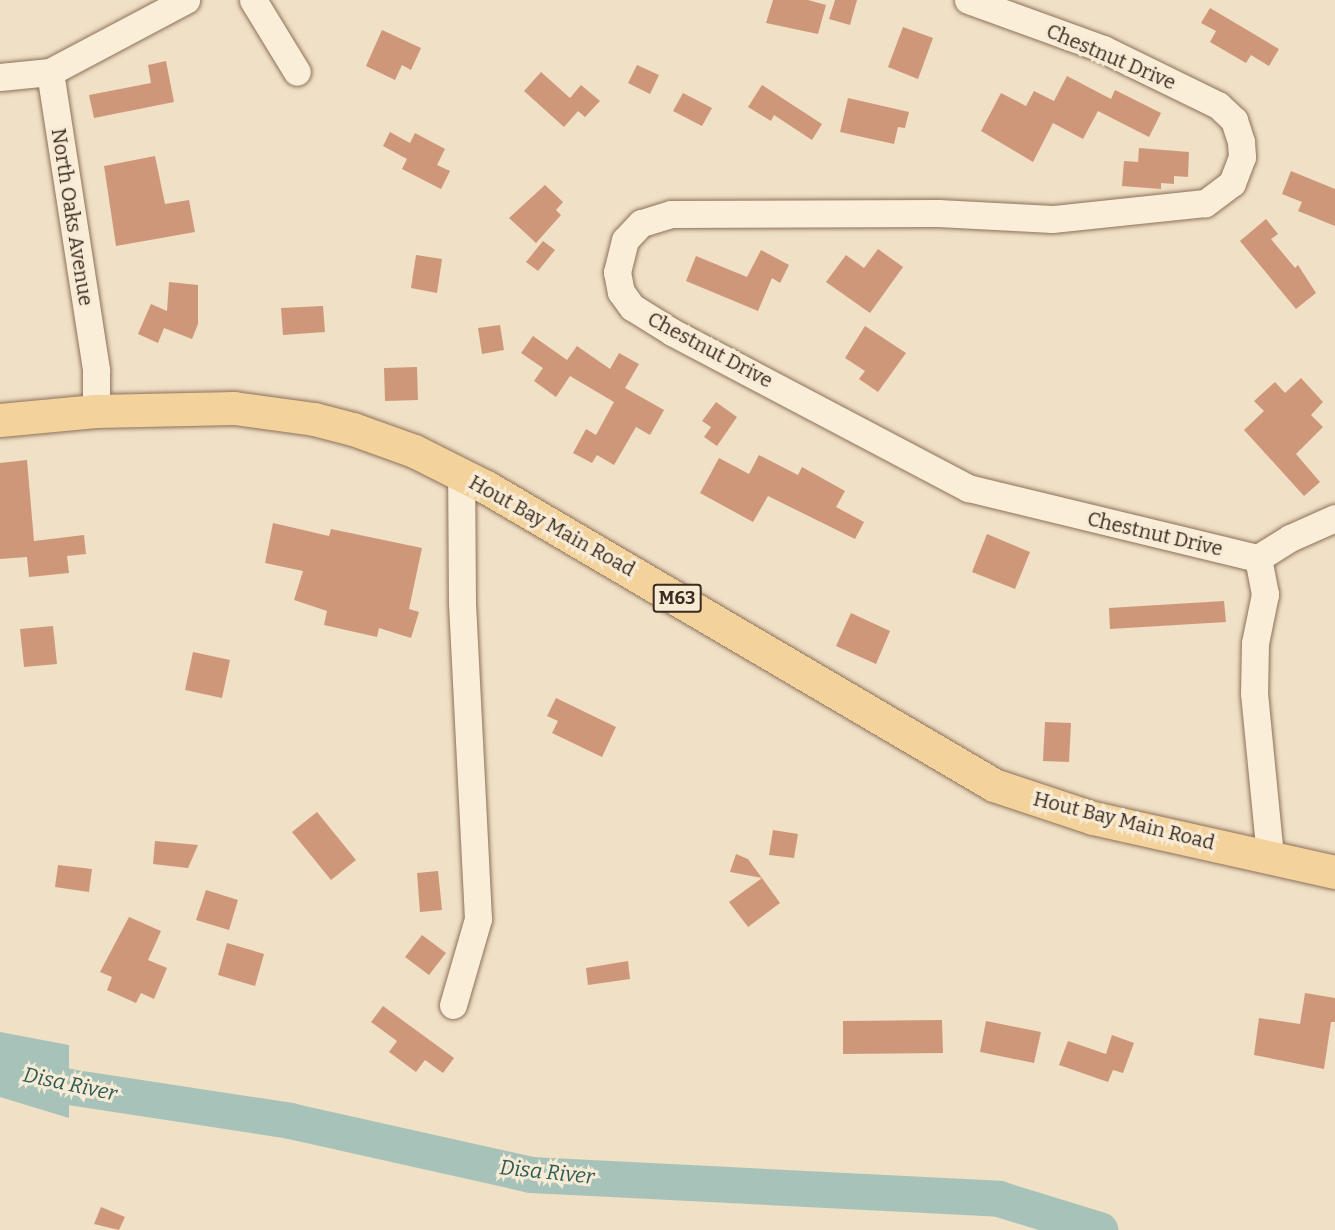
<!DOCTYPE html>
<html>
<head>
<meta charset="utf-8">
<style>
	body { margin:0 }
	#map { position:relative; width:1335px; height:1230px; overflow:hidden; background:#f0e0c5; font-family:Bitter,serif }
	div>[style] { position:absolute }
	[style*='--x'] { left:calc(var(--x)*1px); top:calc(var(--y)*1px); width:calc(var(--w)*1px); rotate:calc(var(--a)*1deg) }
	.water>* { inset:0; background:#a7c3b9 }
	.river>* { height:36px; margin:-18px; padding:0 18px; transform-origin:18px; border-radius:18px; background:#a7c3b9 }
	.building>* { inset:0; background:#cf9779 }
	.roads { filter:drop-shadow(0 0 2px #8c715a) drop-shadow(0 0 2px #8c715a) }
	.minor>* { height:27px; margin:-13.5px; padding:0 13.5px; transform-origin:13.5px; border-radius:13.5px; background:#faeed9 }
	.major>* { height:33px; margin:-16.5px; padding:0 16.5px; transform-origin:16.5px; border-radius:16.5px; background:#f4d29c }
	span { translate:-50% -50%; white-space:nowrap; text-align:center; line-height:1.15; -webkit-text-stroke:6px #f7ebd5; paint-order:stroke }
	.shield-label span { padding:2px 4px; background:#f7ebd5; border:2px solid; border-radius:4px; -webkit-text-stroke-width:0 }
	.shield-label { font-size:18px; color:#3b2a1e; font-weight:700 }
	.street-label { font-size:20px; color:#3b2a1e }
	.water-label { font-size:21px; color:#2d5b55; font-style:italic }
</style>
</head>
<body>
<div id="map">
	<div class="water">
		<div style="clip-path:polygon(0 1032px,69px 1045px,69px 1118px,0 1097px)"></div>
	</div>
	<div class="river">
		<div style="--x:0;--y:1069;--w:71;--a:14.6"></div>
		<div style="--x:69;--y:1087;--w:224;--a:8.7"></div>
		<div style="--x:290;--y:1121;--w:247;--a:12.6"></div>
		<div style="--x:531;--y:1175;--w:469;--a:2.9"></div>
		<div style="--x:999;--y:1199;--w:106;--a:17.1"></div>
	</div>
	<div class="building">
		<div style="clip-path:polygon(773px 0,808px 0,826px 5px,818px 34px,766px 23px)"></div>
		<div style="clip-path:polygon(835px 0,857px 0,850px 25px,829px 19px)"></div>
		<div style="clip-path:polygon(1210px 8px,1279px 49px,1269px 66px,1251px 55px,1246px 63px,1210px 42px,1216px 31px,1201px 23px)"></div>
		<div style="clip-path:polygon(903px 27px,933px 38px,918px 79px,888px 67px)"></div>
		<div style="clip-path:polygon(382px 30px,421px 48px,411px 70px,402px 65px,395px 80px,366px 66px)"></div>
		<div style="clip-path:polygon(166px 61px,174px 102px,94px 118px,89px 95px,151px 83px,148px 65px)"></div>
		<div style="clip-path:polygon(637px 65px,659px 75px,650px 94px,628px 83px)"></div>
		<div style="clip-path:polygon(541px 72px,570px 98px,581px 85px,600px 101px,585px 117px,578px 111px,564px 127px,524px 91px)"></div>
		<div style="clip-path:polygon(1067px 76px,1111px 99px,1115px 90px,1161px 113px,1149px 137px,1098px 111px,1083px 139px,1053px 123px,1033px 162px,981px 131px,1001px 93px,1026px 106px,1034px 91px,1054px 101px)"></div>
		<div style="clip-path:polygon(762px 85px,822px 124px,812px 140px,774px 115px,771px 121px,748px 107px)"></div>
		<div style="clip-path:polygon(683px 93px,712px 108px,702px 126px,673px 111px)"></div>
		<div style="clip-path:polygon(848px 98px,909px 112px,905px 128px,898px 127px,894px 144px,840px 132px)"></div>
		<div style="clip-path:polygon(390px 132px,410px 143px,415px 133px,445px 149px,437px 165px,450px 171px,441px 189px,402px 169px,407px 159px,383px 146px)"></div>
		<div style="clip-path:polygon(1139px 148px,1189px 152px,1188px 177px,1174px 176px,1174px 184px,1161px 183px,1161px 189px,1122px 186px,1124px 161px,1138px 162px)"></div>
		<div style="clip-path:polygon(155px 156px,165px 204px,189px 200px,195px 232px,116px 246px,104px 166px)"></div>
		<div style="clip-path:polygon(1291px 171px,1335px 189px,1335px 226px,1298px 211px,1302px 202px,1282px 194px)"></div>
		<div style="clip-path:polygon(545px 185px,563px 202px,556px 210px,561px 215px,536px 243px,509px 218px)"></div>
		<div style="clip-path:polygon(1266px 219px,1278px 234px,1271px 239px,1295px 268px,1298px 265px,1316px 293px,1296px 309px,1240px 241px)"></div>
		<div style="clip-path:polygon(543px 241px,555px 250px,538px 271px,526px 262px)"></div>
		<div style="clip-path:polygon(878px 249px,903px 267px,870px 313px,826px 282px,846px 255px,864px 268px)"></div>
		<div style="clip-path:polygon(761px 250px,789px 265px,780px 283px,772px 278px,758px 311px,686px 281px,696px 256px,747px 277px)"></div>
		<div style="clip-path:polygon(416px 255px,442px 259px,437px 293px,411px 288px)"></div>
		<div style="clip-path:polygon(169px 282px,198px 285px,198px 324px,192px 339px,164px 328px,158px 343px,138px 334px,151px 304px,167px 311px)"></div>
		<div style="clip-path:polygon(323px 306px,325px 332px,283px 335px,281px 308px)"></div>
		<div style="clip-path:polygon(500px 325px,504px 350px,482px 354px,478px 328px)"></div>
		<div style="clip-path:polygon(865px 326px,906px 353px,878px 392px,859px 379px,865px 371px,845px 358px)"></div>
		<div style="clip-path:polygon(533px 336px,567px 360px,577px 346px,610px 369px,619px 353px,639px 364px,625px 388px,664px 410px,650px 435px,636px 427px,614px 465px,597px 455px,592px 463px,573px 453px,586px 429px,596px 435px,614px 402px,570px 376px,556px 397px,534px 381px,543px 368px,521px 353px)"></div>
		<div style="clip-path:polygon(417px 367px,418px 400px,385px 401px,384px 368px)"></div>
		<div style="clip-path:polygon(1301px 378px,1323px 402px,1311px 415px,1323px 427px,1296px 454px,1320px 482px,1304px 496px,1244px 430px,1264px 411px,1254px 401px,1275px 382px,1285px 393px)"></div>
		<div style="clip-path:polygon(716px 402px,737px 417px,717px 446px,704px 437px,711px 427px,702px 421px)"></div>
		<div style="clip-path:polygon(759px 455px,798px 475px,802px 467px,845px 491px,836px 507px,864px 522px,855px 539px,768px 496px,753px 522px,700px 493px,719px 458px,749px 474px)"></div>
		<div style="clip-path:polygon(27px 460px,34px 541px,84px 535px,86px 554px,67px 556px,69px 573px,29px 577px,27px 557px,0 559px,0 463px)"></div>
		<div style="clip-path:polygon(273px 523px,329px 536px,331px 529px,422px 548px,409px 609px,419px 612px,411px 638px,379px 628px,377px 637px,324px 625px,327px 611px,294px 600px,303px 571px,265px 563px)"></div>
		<div style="clip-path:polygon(987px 534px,1030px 552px,1015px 589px,972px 572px)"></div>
		<div style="clip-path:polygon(1224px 601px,1226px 622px,1110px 629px,1109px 608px)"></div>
		<div style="clip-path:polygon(851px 613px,890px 631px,876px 664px,836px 646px)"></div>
		<div style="clip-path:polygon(53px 626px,57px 664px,24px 667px,20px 629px)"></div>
		<div style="clip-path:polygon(193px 652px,230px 660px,222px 698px,185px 690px)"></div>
		<div style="clip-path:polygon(556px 698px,616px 727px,602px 757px,552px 733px,558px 721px,547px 716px)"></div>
		<div style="clip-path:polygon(1045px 722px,1071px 723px,1069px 762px,1043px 761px)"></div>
		<div style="clip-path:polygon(317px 812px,356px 860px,331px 880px,292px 832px)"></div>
		<div style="clip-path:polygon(773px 830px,798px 834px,794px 858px,769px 855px)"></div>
		<div style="clip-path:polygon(155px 841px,198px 845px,188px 868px,153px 864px)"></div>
		<div style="clip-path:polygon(736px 854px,748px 859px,762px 878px,730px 872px)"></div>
		<div style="clip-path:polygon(58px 865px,92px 869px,89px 892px,55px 887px)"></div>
		<div style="clip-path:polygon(438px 871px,442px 910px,420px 912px,417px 873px)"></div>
		<div style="clip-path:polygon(762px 878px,780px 903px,748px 927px,729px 902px)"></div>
		<div style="clip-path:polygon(206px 890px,238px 900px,229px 930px,196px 920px)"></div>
		<div style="clip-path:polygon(129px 917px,161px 931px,148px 960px,167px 968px,154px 999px,141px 993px,136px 1003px,107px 990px,112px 977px,100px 972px)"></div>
		<div style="clip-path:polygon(422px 935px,446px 953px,429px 975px,405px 957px)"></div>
		<div style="clip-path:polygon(227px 943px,264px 954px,255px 986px,218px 975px)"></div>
		<div style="clip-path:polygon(628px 961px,630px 979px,588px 985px,586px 968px)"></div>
		<div style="clip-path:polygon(1305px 993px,1335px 998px,1335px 1022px,1331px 1022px,1324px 1069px,1254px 1055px,1259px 1018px,1300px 1024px)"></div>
		<div style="clip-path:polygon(383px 1006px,454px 1058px,443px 1073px,425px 1060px,416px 1072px,389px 1052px,397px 1041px,371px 1022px)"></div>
		<div style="clip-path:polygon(942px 1020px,943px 1053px,843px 1054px,843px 1021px)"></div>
		<div style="clip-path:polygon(986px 1021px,1041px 1032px,1034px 1063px,980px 1052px)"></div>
		<div style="clip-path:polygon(1112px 1035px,1134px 1043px,1123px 1073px,1113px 1070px,1108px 1082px,1059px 1065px,1068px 1041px,1106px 1054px)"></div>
		<div style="clip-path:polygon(101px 1207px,125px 1217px,119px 1230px,94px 1224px)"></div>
	</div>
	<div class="roads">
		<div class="minor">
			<div style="--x:253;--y:0;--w:84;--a:58.6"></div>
			<div style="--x:968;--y:0;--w:144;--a:19.9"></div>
			<div style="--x:1103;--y:49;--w:128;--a:26"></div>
			<div style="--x:1218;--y:105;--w:22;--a:43"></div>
			<div style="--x:1234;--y:120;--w:23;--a:72"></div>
			<div style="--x:1241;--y:142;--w:15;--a:86"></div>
			<div style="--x:1242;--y:157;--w:28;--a:111"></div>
			<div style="--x:1232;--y:183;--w:34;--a:143"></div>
			<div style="--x:1205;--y:203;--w:154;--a:174"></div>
			<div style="--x:1052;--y:219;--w:114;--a:-177"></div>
			<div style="--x:938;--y:213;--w:267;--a:179.8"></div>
			<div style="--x:671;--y:214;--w:31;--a:163"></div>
			<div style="--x:641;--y:223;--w:23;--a:133"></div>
			<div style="--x:625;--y:240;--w:33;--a:104"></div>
			<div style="--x:617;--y:272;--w:20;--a:79"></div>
			<div style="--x:621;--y:292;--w:19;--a:54"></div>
			<div style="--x:632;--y:307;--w:47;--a:32"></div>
			<div style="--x:672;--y:332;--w:335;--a:27.8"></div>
			<div style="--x:968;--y:488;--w:298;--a:13.6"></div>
			<div style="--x:1258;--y:558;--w:37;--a:79"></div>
			<div style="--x:1265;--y:594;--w:50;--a:101.5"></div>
			<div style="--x:1255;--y:643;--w:50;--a:91.1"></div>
			<div style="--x:1254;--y:693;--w:163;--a:84.4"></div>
			<div style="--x:50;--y:72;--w:302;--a:81.2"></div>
			<div style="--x:96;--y:370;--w:41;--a:90"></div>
			<div style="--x:0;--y:77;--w:50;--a:-5.7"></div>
			<div style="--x:50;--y:72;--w:154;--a:-27.9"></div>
			<div style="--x:1258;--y:558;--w:38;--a:-32"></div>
			<div style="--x:1290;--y:538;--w:49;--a:-24"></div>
			<div style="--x:453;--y:1005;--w:90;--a:-73.8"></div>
			<div style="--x:478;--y:919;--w:316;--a:-92.9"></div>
			<div style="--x:462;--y:603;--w:129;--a:-90.4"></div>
		</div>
		<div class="major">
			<div style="--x:0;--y:420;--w:96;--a:-5.4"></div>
			<div style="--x:96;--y:411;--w:138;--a:-1.2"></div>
			<div style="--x:234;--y:408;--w:81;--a:7.8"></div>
			<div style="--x:314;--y:419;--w:40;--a:14.4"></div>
			<div style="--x:353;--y:429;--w:65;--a:19.8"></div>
			<div style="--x:414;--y:451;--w:80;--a:26.6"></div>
			<div style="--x:486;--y:487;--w:589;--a:30.4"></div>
			<div style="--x:994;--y:785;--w:104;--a:18.4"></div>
			<div style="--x:1093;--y:818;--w:248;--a:12.6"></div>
		</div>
	</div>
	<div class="shield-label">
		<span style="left:677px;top:598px">M63</span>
	</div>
	<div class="street-label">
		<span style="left:1111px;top:57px;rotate:23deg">Chestnut Drive</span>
		<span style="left:72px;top:217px;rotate:81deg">North Oaks Avenue</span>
		<span style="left:710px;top:350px;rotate:28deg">Chestnut Drive</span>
		<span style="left:552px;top:526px;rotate:29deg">Hout Bay Main Road</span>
		<span style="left:1155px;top:534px;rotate:13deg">Chestnut Drive</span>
		<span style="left:1124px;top:821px;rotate:14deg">Hout Bay Main Road</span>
	</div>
	<div class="water-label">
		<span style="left:70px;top:1084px;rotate:12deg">Disa River</span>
		<span style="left:547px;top:1172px;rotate:6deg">Disa River</span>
	</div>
</div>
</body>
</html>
